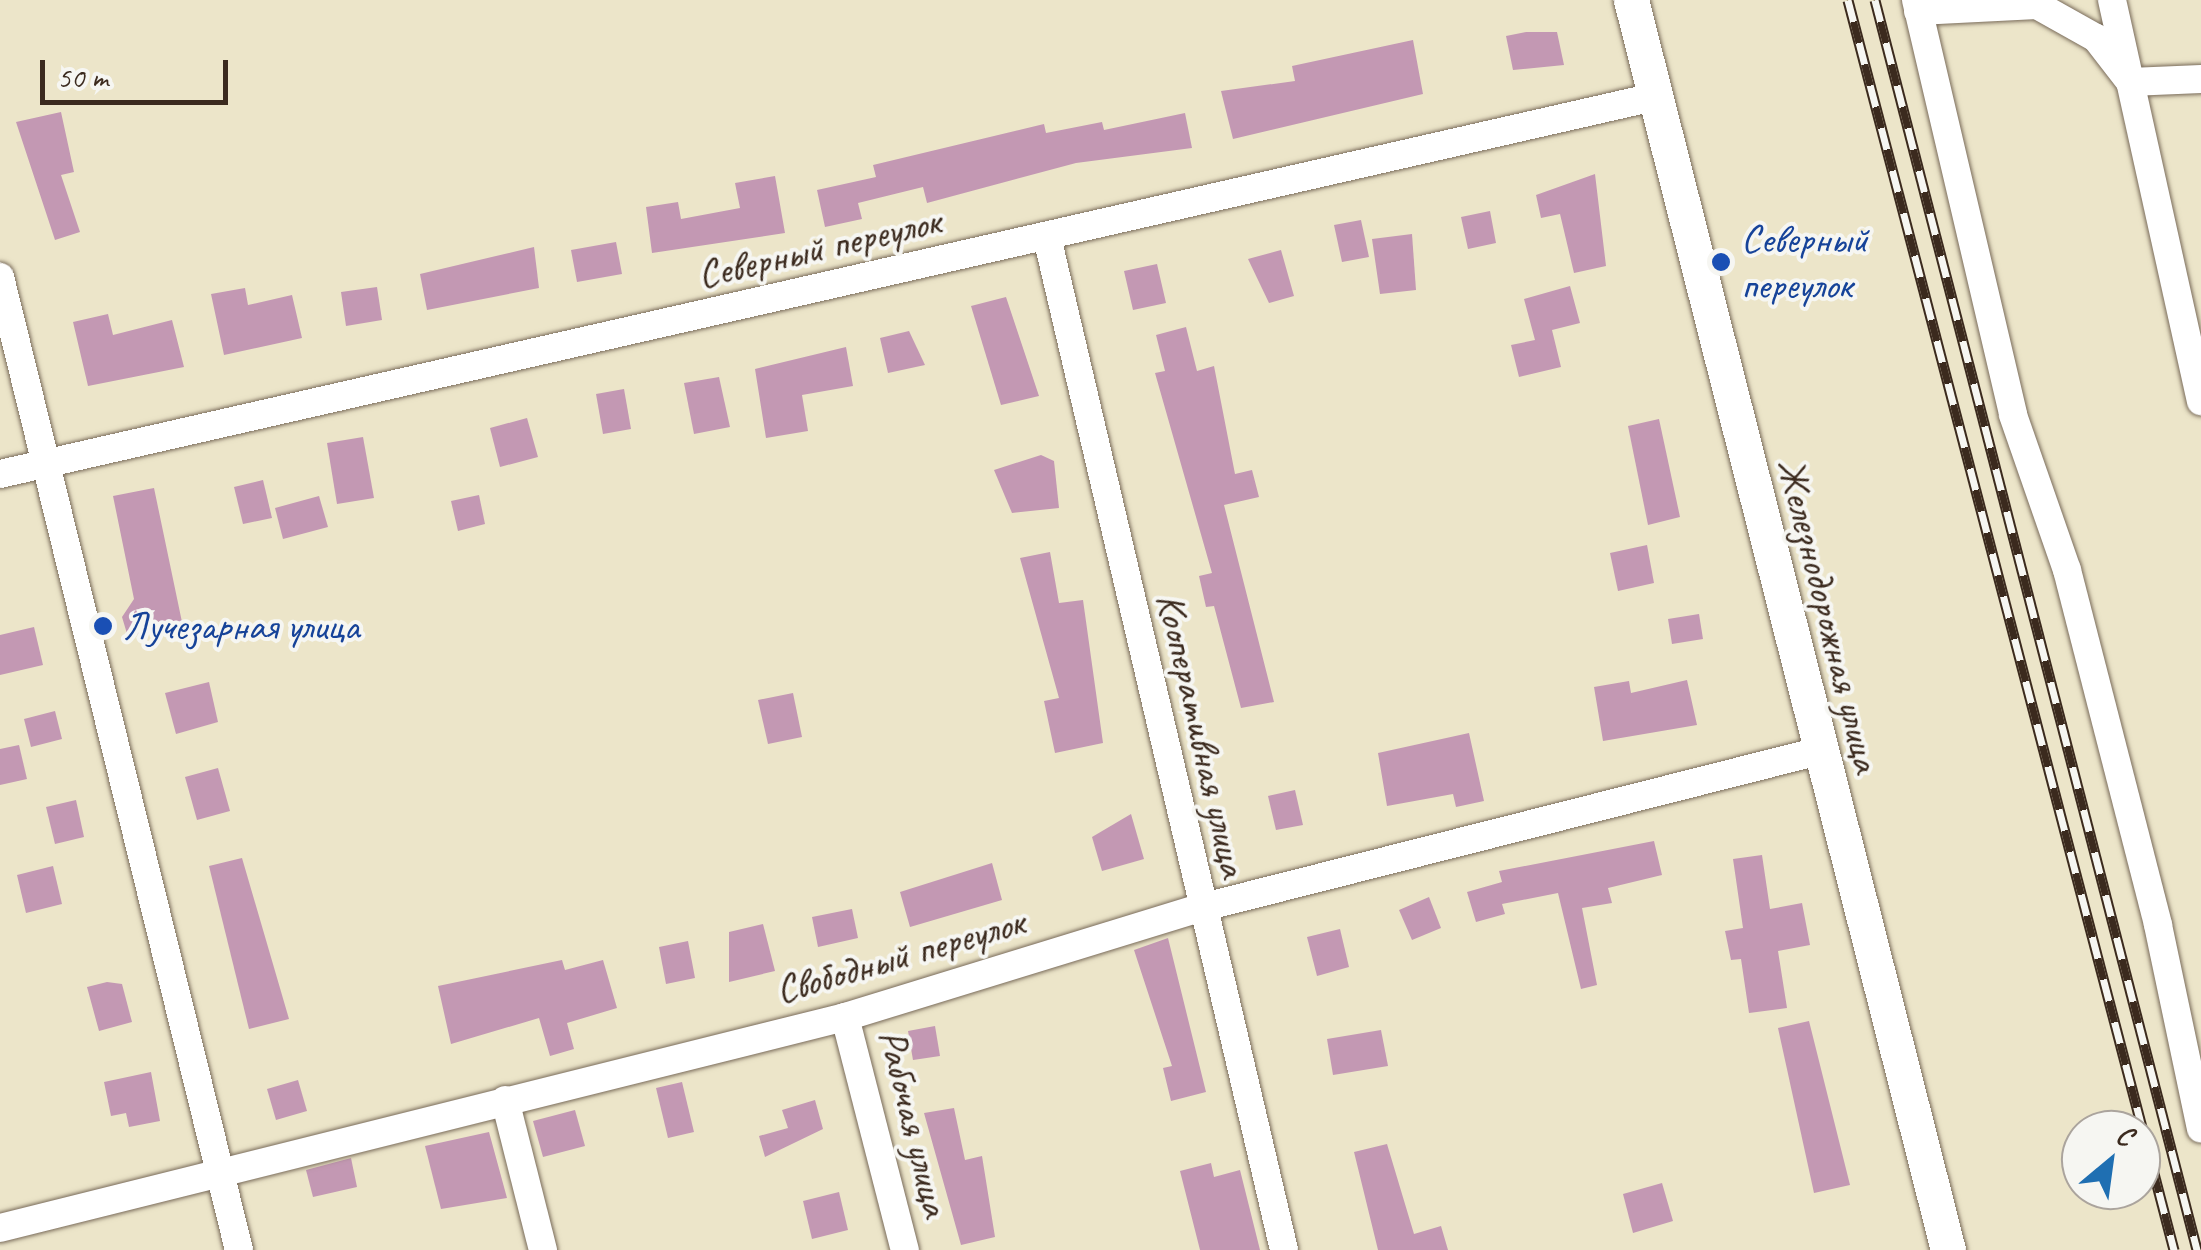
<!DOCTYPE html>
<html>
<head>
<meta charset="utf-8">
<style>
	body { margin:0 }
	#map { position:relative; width:2201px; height:1250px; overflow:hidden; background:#ece5c9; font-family:Caveat,sans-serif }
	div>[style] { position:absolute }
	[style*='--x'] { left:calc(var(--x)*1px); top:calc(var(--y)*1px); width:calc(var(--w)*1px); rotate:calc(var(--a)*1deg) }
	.building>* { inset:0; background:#c398b3 }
	.roads { filter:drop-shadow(0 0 2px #796b5a) drop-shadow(0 0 2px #796b5a) }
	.minor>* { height:28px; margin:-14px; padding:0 14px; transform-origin:14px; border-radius:14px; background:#fff }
	.major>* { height:35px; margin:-17.5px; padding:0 17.5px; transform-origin:17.5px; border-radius:17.5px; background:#fff }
	.rail>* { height:11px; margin-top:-5.5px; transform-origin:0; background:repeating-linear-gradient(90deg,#f6f6f2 0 22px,#3b2a1e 0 44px); box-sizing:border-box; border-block:2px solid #3b2a1e }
	.dots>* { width:28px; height:28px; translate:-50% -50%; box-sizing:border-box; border:5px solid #f6f6f2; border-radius:50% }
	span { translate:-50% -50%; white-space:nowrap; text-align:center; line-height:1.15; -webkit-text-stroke:8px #f6f6f2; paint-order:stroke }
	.transit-label { font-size:40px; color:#164399 }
	.left { translate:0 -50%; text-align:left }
	.street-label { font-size:40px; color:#3b2a1e }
	.north { position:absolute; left:2061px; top:1110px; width:100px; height:100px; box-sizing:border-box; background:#f6f6f2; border:2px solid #aba49d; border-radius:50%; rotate:29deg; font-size:28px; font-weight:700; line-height:40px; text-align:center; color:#3b2a1e }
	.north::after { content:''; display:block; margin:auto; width:35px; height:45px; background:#1f6fb2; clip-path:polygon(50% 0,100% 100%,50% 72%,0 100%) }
	.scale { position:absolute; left:40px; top:60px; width:188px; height:45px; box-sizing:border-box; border:5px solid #3b2a1e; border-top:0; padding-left:12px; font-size:30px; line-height:35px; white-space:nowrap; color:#3b2a1e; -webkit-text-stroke:8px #f6f6f2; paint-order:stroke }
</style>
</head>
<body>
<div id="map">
	<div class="building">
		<div style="clip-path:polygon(1526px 32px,1557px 32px,1564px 65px,1513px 70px,1506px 36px)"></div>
		<div style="clip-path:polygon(1413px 40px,1423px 94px,1233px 139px,1221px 91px,1295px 81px,1292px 66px)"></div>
		<div style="clip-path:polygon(61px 112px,74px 172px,61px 175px,80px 232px,55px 240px,16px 122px)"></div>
		<div style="clip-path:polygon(1185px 113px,1192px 148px,1076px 163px,927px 203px,923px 187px,858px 203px,862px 219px,825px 227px,817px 190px,876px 177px,873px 165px,1044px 124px,1046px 133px,1102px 122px,1104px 130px)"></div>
		<div style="clip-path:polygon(1595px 174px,1606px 266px,1574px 273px,1560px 214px,1541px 218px,1536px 195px)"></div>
		<div style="clip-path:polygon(775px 176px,785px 233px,652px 253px,646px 207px,678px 202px,681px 219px,740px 208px,735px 183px)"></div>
		<div style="clip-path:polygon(1490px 211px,1496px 243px,1468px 249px,1461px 217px)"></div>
		<div style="clip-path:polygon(1361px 220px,1369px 257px,1342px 262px,1334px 225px)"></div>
		<div style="clip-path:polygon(1412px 234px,1416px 290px,1380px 294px,1372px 239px)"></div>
		<div style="clip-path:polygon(616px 242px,622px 274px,577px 282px,571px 250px)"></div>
		<div style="clip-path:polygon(534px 247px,539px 288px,427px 310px,420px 274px)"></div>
		<div style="clip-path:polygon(1281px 250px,1294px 296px,1269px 303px,1248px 259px)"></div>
		<div style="clip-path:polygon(1157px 264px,1166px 303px,1133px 310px,1124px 271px)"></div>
		<div style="clip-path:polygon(1570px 286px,1580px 323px,1552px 330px,1561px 367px,1519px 377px,1511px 345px,1535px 340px,1524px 299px)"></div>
		<div style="clip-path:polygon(377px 287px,382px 320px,346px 326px,341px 292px)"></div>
		<div style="clip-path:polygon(245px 288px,248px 305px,292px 295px,302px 338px,224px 355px,211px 294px)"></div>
		<div style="clip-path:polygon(1006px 297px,1039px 396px,1001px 405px,971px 306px)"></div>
		<div style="clip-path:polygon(108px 314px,113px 335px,172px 320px,184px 367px,88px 386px,73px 322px)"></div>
		<div style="clip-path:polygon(1186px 327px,1197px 371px,1214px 366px,1235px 474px,1252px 470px,1259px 497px,1224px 505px,1274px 702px,1241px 708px,1214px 606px,1206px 607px,1199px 576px,1212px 573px,1155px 373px,1165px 371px,1156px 335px)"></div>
		<div style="clip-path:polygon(909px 331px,925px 365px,888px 373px,880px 338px)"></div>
		<div style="clip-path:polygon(846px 347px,853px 386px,802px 395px,808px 431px,766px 438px,755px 369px)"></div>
		<div style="clip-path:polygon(719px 377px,730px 427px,694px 434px,684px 383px)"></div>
		<div style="clip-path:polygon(624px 389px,631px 429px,603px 434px,596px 394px)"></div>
		<div style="clip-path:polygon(527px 418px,538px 457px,500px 467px,490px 428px)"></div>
		<div style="clip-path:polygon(1659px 419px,1680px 517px,1648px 525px,1628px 426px)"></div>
		<div style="clip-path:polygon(363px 437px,374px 498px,337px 504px,327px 443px)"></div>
		<div style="clip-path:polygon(1041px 455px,1054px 461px,1059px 508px,1012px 513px,994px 470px)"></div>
		<div style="clip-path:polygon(263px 480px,272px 518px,243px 524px,234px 487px)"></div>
		<div style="clip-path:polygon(154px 488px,182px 622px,128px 637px,122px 617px,134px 599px,113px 496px)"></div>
		<div style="clip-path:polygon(479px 495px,485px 524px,458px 531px,451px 501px)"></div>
		<div style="clip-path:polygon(319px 496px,328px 527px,283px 539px,275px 508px)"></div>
		<div style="clip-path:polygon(1647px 545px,1654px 583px,1618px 591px,1610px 553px)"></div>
		<div style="clip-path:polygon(1050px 552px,1059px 603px,1083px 600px,1103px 743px,1055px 753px,1044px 701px,1059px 698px,1020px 558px)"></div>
		<div style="clip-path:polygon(1699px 614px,1703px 639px,1672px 644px,1668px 619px)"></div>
		<div style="clip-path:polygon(34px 627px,43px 665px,0 675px,0 635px)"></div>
		<div style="clip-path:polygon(1687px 680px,1697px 725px,1603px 741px,1594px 687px,1629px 681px,1631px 693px)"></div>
		<div style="clip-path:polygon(209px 682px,218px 722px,176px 734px,165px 693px)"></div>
		<div style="clip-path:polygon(793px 693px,802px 737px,768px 744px,758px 700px)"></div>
		<div style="clip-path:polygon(55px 711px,62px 739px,31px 747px,24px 719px)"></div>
		<div style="clip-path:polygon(1469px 733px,1484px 801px,1456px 807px,1453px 794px,1387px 806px,1378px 753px)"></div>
		<div style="clip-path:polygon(19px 745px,27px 779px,0 785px,0 749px)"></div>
		<div style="clip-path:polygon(218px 768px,230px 811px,197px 820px,185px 777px)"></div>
		<div style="clip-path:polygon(1295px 790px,1303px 825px,1276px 830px,1268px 796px)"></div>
		<div style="clip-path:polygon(76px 800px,84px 837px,55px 844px,46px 807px)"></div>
		<div style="clip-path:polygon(1131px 814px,1144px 859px,1102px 871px,1092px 837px)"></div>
		<div style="clip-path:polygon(1654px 841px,1662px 875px,1608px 888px,1612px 903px,1582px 908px,1597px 985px,1581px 989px,1558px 893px,1502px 904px,1505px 914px,1476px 922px,1467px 892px,1502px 882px,1499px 871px)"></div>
		<div style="clip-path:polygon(1762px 855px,1770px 909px,1802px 903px,1810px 945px,1778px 951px,1787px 1008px,1749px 1013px,1741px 959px,1731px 960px,1725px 931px,1743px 928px,1733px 859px)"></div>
		<div style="clip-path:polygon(242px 858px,289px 1019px,249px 1029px,209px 866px)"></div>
		<div style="clip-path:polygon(992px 863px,1002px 900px,910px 927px,900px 892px)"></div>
		<div style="clip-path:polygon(53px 866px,62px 904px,26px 913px,17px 875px)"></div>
		<div style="clip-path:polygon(1429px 897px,1441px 928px,1412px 940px,1399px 910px)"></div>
		<div style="clip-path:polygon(852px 909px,858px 938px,818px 947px,812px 917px)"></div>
		<div style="clip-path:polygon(763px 924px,775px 971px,729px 982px,729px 932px)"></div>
		<div style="clip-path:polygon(1340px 929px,1349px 967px,1317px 976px,1307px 937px)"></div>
		<div style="clip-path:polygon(1168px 938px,1206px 1092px,1171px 1101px,1163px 1068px,1172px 1066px,1134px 950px)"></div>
		<div style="clip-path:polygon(688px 941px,695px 978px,666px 984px,659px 947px)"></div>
		<div style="clip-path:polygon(562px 960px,565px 970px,603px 960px,617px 1008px,567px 1023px,574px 1049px,550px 1056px,539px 1018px,451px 1044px,438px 986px)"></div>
		<div style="clip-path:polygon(107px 982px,122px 984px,132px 1022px,99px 1031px,87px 987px)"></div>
		<div style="clip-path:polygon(1809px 1021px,1850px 1185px,1814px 1193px,1778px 1028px)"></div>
		<div style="clip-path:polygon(935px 1026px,940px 1056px,913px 1060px,908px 1031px)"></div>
		<div style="clip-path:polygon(1381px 1030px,1388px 1066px,1333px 1075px,1327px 1039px)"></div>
		<div style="clip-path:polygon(151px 1072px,160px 1121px,129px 1127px,126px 1113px,111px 1116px,104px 1082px)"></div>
		<div style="clip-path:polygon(298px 1080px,307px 1111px,276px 1120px,267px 1089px)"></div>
		<div style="clip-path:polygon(682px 1082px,694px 1132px,668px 1138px,656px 1088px)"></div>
		<div style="clip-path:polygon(815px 1100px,823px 1129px,765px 1157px,759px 1136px,788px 1128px,782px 1110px)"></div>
		<div style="clip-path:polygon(954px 1108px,965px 1160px,982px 1156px,995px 1237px,961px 1245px,924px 1113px)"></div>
		<div style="clip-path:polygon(575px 1110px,585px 1146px,543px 1157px,533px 1121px)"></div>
		<div style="clip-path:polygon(489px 1132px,507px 1198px,441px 1209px,425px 1146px)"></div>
		<div style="clip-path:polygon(1387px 1144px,1414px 1234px,1441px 1226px,1448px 1250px,1378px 1250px,1354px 1152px)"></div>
		<div style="clip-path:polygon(351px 1158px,357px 1187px,313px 1197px,306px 1170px)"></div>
		<div style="clip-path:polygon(1211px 1163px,1214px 1177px,1240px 1170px,1260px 1250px,1200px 1250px,1180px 1171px)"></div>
		<div style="clip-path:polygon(1662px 1183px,1673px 1221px,1633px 1233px,1623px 1194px)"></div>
		<div style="clip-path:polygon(839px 1192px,848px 1230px,812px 1239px,803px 1201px)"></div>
	</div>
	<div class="roads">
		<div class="minor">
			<div style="--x:1916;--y:0;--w:426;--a:76.8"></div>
			<div style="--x:2013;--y:415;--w:164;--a:70.8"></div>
			<div style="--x:2067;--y:570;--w:366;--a:75.6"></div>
			<div style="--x:2158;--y:925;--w:208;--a:78.1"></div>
			<div style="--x:2112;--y:0;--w:411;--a:77.5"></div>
			<div style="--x:1918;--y:11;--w:119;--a:-2.9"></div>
			<div style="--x:2037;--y:5;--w:68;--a:29.2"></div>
			<div style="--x:2096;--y:38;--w:56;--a:52.3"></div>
			<div style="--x:2130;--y:82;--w:71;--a:-2.4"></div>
			<div style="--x:1047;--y:237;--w:1040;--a:76.83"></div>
			<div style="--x:0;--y:277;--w:1002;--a:76.2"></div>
			<div style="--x:0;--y:474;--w:1696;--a:-12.84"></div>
			<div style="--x:845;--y:1017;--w:241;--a:75.6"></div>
			<div style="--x:505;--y:1100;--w:155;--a:75.8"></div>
			<div style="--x:0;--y:1228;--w:871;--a:-14.02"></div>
			<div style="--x:845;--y:1017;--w:371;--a:-17.1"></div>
			<div style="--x:1200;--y:908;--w:639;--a:-14.23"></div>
		</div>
		<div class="major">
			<div style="--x:1631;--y:0;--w:1290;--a:75.77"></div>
		</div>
	</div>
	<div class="rail">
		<div style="--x:1848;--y:0;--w:1292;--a:75.38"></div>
		<div style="--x:1875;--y:0;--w:1291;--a:75.55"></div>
	</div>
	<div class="dots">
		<div style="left:1721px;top:262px;background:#1a4fb4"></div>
		<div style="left:103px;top:626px;background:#1a4fb4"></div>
	</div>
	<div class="transit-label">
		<span class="left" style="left:1741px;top:262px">Северный<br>переулок</span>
		<span class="left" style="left:123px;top:626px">Лучезарная улица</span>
	</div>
	<div class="street-label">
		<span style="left:819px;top:248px;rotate:-13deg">Северный переулок</span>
		<span style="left:1829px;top:615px;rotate:76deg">Железнодорожная улица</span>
		<span style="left:1202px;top:735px;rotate:77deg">Кооперативная улица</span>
		<span style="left:900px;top:956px;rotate:-16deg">Свободный переулок</span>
		<span style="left:914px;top:1123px;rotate:76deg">Рабочая улица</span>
	</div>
	<div class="north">С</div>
	<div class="scale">50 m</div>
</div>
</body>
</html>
